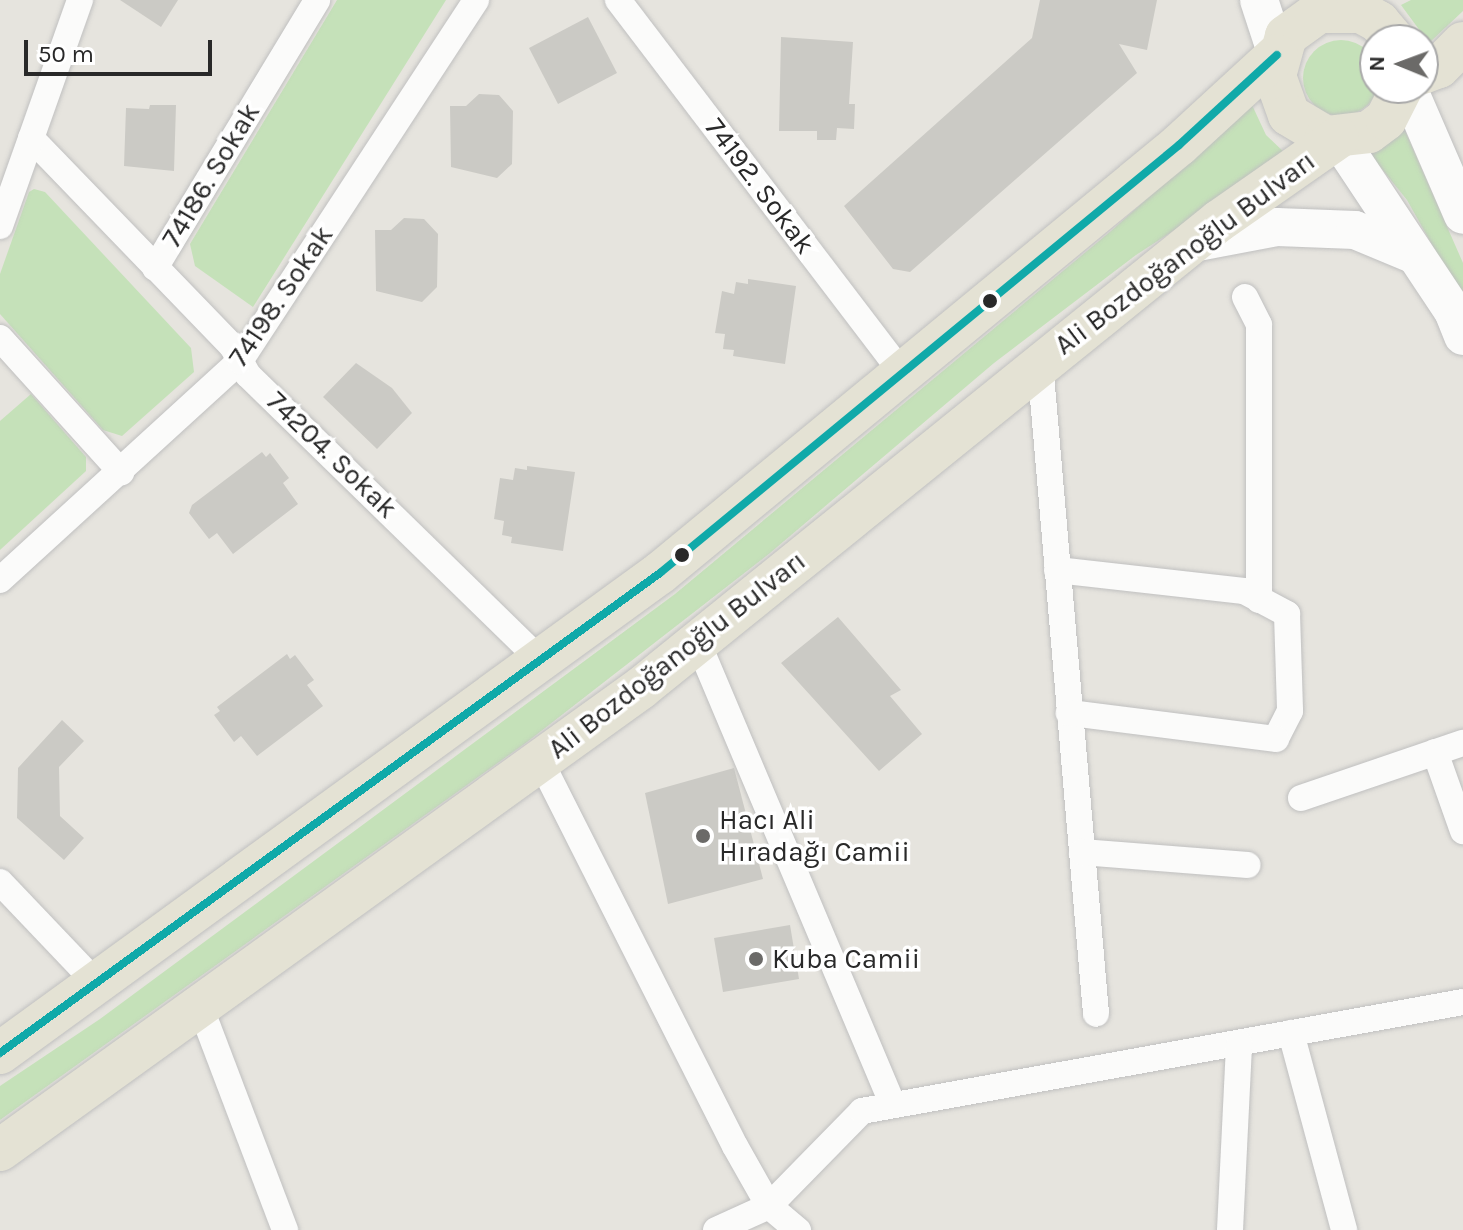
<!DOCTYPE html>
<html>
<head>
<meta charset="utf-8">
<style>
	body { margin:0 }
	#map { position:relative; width:1463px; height:1230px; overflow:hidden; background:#e6e4de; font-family:Karla,sans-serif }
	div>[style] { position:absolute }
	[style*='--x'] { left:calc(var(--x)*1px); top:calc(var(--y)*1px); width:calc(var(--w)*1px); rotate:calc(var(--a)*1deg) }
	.green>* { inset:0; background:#c5e1b9 }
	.round { border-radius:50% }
	.building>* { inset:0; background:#cbcac5 }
	.roads { filter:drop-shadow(0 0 2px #c0c0c0) drop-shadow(0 0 2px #c0c0c0) }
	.minor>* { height:26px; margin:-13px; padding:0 13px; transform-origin:13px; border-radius:13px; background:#fbfbfa }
	.secondary>* { height:38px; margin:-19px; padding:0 19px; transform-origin:19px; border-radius:19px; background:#fbfbfa }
	.primary>* { height:42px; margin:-21px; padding:0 21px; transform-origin:21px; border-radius:21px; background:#e4e2d4 }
	.bus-1>* { height:8px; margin:-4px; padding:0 4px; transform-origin:4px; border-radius:4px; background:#10a9a9 }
	.dots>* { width:22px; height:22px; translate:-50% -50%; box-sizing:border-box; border:4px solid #fff; border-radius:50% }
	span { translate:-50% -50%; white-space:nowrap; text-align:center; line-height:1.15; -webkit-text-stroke:7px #fff; paint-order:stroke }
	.street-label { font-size:28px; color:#292929 }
	.poi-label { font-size:28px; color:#292929 }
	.left { translate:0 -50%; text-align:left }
	.north { position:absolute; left:1359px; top:24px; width:80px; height:80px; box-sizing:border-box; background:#fff; border:2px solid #a9a9a9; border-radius:50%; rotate:271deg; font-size:22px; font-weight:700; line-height:32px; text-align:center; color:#292929 }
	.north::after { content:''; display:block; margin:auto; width:28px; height:36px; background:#6b6a68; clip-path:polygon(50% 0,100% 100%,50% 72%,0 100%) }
	.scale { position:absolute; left:24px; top:40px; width:188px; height:36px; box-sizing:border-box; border:4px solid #292929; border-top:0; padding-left:10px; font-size:24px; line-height:28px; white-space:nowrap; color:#292929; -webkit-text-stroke:6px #fff; paint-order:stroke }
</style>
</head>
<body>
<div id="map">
	<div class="green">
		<div style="clip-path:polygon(337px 0,446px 0,253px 307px,195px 266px,190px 244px)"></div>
		<div style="clip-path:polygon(1411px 0,1463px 0,1463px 11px,1429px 43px,1401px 5px)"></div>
		<div class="round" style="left:1303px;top:40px;width:76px;height:76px"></div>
		<div style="clip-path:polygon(1252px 105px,1266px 135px,1288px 156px,1136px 255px,994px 363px,770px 553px,527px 742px,0 1120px,0 1086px,100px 1019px,675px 594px,1111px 231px)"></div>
		<div style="clip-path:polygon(1402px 124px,1463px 263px,1463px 300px,1407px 200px,1369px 153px)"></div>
		<div style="clip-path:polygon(34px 189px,45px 192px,191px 348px,194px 372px,122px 436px,103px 430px,0 314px,0 274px,29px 192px)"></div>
		<div style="clip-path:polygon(31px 394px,86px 457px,86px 471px,0 550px,0 421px)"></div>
	</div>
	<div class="building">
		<div style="clip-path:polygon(120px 0,178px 0,161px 27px)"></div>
		<div style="clip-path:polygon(1040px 0,1157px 0,1147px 50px,1119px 44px,1137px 73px,910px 272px,893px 269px,844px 206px,1032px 38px)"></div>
		<div style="clip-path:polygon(588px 17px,617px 73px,558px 104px,529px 48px)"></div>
		<div style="clip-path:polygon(781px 37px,853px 42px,849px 104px,855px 104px,854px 129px,837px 128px,836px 140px,817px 140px,817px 131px,779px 131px)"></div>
		<div style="clip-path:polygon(479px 94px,499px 95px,513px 111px,512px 164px,497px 178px,451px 167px,450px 106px,466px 106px)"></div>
		<div style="clip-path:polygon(150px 105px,176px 105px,174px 171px,124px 166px,126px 108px,149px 109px)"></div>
		<div style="clip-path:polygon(404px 218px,424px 219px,438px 234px,437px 287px,422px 302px,376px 291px,375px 230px,391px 230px)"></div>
		<div style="clip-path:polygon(748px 279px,796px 286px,785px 364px,733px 356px,734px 350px,723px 349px,725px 334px,715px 333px,722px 291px,734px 294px,736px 282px,748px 284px)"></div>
		<div style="clip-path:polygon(356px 363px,392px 388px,412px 413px,377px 449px,323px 397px)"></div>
		<div style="clip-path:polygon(262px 452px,266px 457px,270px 453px,289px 478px,283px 483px,298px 504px,233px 554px,217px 533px,209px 539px,189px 513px,192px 505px)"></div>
		<div style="clip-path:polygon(527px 466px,575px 472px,563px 551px,511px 543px,512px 537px,502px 535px,504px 521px,494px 519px,500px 478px,513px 480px,515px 468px,527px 470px)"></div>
		<div style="clip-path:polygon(838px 617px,901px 690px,890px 696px,922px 734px,879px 771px,781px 663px)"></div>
		<div style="clip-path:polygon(287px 654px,290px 659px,295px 655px,314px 680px,307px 685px,323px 706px,257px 756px,241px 736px,234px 742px,214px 715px,220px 711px,217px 707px)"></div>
		<div style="clip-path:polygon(62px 720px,84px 741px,59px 767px,60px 816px,84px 838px,64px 860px,17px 818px,18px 768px)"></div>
		<div style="clip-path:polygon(734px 768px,763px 879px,668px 904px,645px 793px)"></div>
		<div style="clip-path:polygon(790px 925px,799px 979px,723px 992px,714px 938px)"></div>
	</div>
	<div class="roads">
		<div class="minor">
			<div style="--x:618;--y:0;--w:469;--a:52.7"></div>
			<div style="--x:31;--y:138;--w:289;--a:46"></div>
			<div style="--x:232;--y:346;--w:33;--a:61"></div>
			<div style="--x:248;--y:375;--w:409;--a:44.3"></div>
			<div style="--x:0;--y:226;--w:240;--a:-70.5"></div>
			<div style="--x:155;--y:268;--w:313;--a:-58.8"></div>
			<div style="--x:1245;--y:297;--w:31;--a:63"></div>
			<div style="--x:1259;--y:325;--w:275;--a:90"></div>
			<div style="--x:0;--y:338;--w:181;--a:47.9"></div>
			<div style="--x:1040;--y:363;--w:653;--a:85.08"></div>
			<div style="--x:1057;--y:570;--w:188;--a:6.4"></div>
			<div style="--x:1244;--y:591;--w:49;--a:28.1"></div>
			<div style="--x:1287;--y:614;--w:97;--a:88.2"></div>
			<div style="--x:1290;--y:711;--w:31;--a:117"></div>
			<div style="--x:1276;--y:739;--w:209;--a:-172.8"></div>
			<div style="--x:0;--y:580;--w:325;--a:-42.4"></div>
			<div style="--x:240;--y:361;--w:431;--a:-56.8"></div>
			<div style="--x:698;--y:643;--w:501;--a:67.12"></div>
			<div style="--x:1435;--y:752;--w:84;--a:70.5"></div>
			<div style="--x:541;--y:762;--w:430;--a:63.2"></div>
			<div style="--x:735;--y:1146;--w:69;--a:60.5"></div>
			<div style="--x:769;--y:1206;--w:38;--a:40"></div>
			<div style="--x:1301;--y:798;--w:171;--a:-18.8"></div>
			<div style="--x:1082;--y:852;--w:166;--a:4.5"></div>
			<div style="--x:0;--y:882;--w:142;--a:46.4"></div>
			<div style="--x:200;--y:1006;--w:240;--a:69.2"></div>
			<div style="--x:1291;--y:1033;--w:204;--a:74.9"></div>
			<div style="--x:716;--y:1230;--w:58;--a:-24.4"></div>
			<div style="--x:769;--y:1206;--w:133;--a:-45.6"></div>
			<div style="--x:862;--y:1111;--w:611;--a:-10.28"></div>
			<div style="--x:1230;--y:1230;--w:187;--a:-87.2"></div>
		</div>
		<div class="secondary">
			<div style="--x:1259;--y:0;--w:58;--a:71.9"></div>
			<div style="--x:1408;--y:88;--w:138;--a:66.6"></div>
			<div style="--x:1338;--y:138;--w:208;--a:56.4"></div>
			<div style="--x:1453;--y:311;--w:27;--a:68"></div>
			<div style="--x:1192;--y:243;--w:86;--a:-10.7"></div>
			<div style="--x:1277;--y:227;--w:78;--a:2.2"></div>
			<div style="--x:1355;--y:230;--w:65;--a:22.6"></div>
		</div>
		<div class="primary">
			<div style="--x:1394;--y:40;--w:23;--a:-130"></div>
			<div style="--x:1379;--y:22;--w:21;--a:-151"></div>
			<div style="--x:1361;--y:12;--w:42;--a:180"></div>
			<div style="--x:1319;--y:12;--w:41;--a:144"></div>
			<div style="--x:1286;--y:36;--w:41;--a:105.4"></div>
			<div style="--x:1275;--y:76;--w:41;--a:70.3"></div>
			<div style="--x:1289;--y:115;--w:43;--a:30.7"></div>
			<div style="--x:1326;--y:137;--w:43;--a:-6.6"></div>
			<div style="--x:1369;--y:132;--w:21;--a:-37"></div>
			<div style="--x:1386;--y:119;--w:35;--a:-63"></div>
			<div style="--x:1423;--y:73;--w:17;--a:-21"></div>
			<div style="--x:1439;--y:67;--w:34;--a:-45"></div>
			<div style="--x:0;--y:1053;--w:816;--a:-36.03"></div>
			<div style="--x:660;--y:573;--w:673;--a:-39.51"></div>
			<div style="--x:1179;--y:145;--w:133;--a:-42.6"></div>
			<div style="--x:0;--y:1150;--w:790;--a:-35.78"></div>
			<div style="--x:641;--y:688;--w:743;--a:-38.94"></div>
			<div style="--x:1219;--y:221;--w:145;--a:-34.9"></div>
		</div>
	</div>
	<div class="bus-1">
		<div style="--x:0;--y:1053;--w:816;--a:-36.03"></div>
		<div style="--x:660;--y:573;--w:673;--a:-39.51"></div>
		<div style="--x:1179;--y:145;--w:133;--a:-42.6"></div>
	</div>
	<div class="dots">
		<div style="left:990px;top:301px;background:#292929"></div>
		<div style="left:682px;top:555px;background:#292929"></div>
		<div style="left:703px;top:836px;background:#6b6a68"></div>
		<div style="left:756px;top:959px;background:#6b6a68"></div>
	</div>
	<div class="street-label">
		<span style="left:211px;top:175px;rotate:-59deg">74186. Sokak</span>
		<span style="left:760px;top:186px;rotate:53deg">74192. Sokak</span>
		<span style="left:1185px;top:253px;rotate:-37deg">Ali Bozdoğanoğlu Bulvarı</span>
		<span style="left:281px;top:296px;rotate:-56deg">74198. Sokak</span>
		<span style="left:332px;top:455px;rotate:44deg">74204. Sokak</span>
		<span style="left:677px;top:655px;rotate:-38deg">Ali Bozdoğanoğlu Bulvarı</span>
	</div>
	<div class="poi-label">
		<span class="left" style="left:719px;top:836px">Hacı Ali<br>Hıradağı Camii</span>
		<span class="left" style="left:772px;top:959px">Kuba Camii</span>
	</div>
	<div class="north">N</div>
	<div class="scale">50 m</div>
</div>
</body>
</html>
